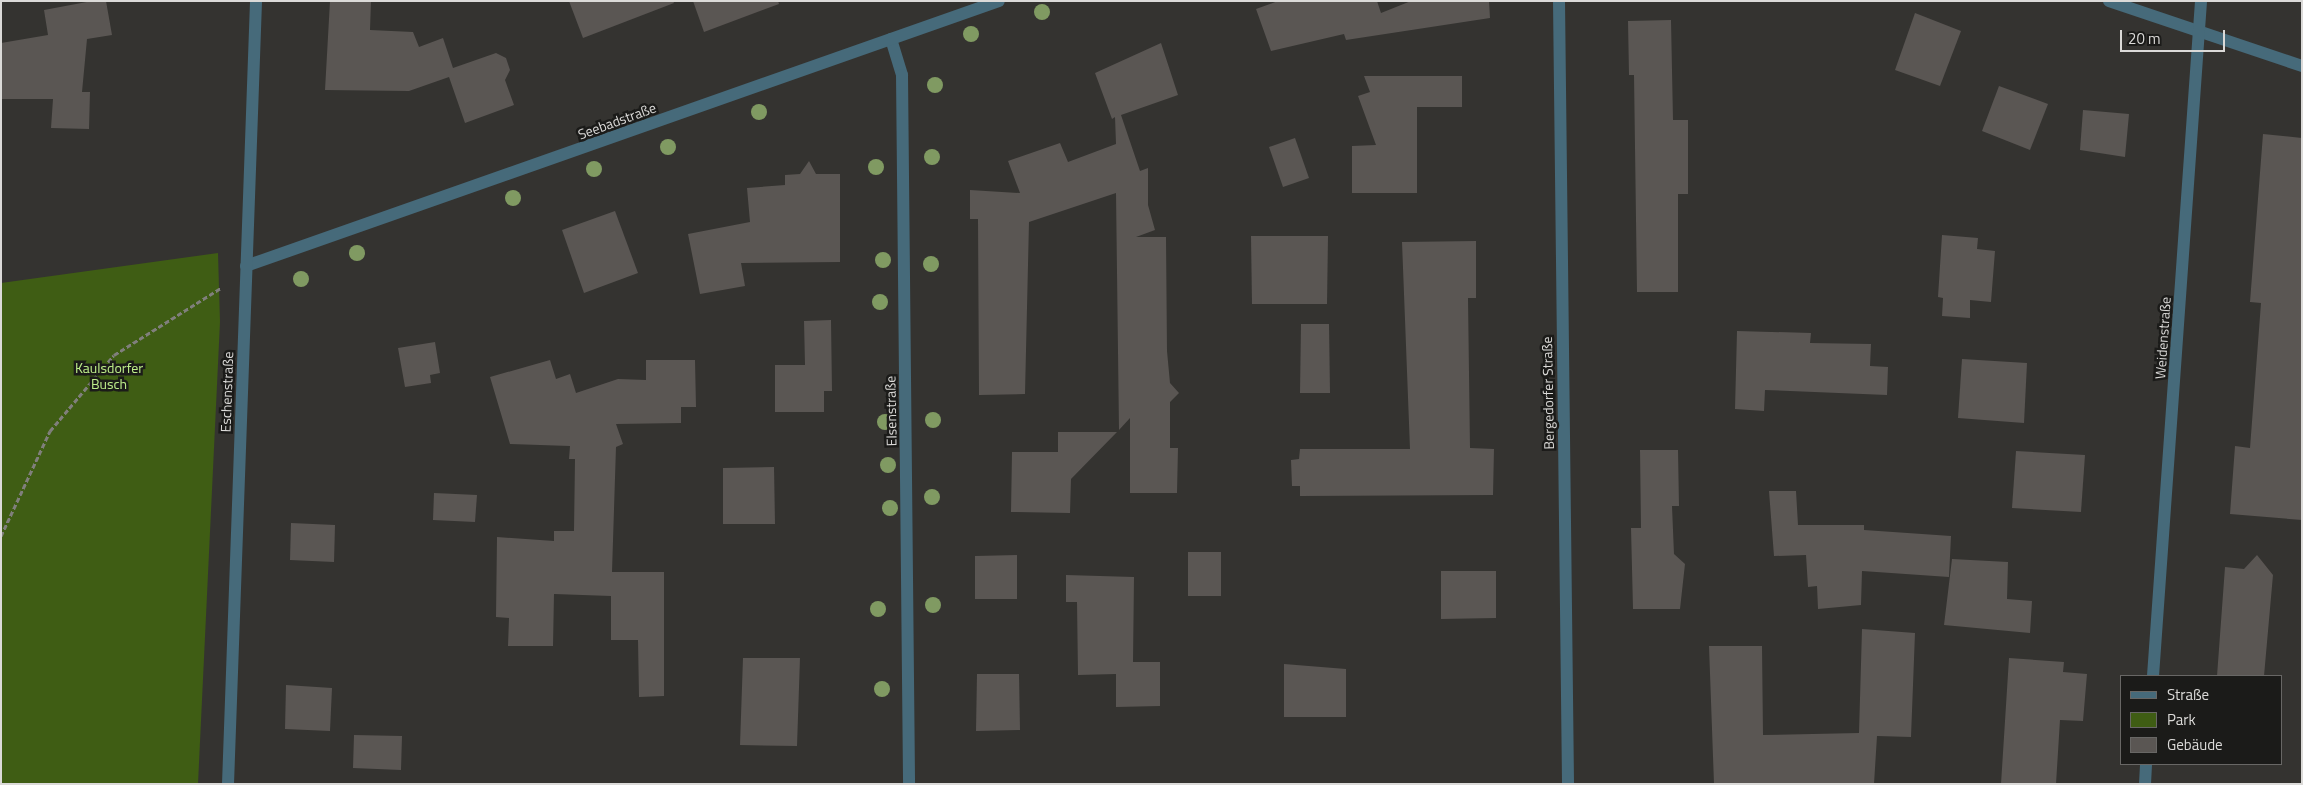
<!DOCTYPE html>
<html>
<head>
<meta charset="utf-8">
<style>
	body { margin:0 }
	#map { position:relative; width:2303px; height:785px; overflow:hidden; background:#343330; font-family:"Titillium Web",sans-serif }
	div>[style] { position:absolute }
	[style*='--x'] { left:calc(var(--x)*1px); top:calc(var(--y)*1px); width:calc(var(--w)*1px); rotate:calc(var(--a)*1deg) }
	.green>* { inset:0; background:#3f5d14 }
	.building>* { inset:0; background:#5a5653 }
	.path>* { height:3px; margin-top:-1.5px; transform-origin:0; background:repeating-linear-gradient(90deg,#807f7c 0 5px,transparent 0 7.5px) }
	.minor>* { height:12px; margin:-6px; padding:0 6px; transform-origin:6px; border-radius:6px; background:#466a7a }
	.trees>* { width:16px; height:16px; margin:-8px; border-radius:50%; background:#809a62 }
	span { translate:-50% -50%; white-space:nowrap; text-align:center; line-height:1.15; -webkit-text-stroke:5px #1b1b19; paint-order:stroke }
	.street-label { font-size:14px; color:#dbdad8 }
	.park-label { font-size:14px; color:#bfef8b }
	.frame { position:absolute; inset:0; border:2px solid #dbdad8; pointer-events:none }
	.legend { position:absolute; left:2120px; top:675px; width:162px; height:90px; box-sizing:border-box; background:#1b1b19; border:1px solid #686765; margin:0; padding:6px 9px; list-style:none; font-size:15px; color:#dbdad8 }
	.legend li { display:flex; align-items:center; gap:10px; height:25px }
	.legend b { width:25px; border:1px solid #686765 }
	.scale { position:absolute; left:2120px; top:30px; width:105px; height:22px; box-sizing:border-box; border:2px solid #dbdad8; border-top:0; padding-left:6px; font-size:15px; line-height:18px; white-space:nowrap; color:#dbdad8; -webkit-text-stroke:4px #1b1b19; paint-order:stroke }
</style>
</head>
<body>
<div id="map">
	<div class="green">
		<div style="clip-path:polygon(218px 253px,220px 322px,198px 784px,1px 784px,1px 283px)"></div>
	</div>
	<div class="building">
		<div style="clip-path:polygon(92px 1px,106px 1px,112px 35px,87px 39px,82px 92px,90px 92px,89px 129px,51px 128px,53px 99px,1px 99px,1px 43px,48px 35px,44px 10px)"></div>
		<div style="clip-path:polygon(330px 1px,371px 1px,370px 30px,413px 32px,419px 47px,443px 38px,453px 68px,496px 53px,506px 58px,510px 70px,505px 80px,514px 105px,465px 123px,449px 77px,409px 91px,325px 90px)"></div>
		<div style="clip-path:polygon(569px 1px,673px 1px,674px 3px,583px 38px)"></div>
		<div style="clip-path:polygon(693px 1px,778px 1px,779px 4px,704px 32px)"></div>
		<div style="clip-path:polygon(1278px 1px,1377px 1px,1381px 13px,1411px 1px,1489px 1px,1490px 18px,1346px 40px,1344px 34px,1271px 51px,1256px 9px)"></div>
		<div style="clip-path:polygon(1915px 13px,1961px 31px,1940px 86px,1895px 70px)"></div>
		<div style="clip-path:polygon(1671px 20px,1673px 120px,1688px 120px,1688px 194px,1678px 194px,1678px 292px,1637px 292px,1634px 75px,1629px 75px,1628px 21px)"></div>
		<div style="clip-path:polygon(1161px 43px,1178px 95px,1121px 115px,1140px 171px,1148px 168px,1148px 205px,1155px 230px,1136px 237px,1166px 237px,1167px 351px,1170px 383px,1179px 393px,1170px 402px,1170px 448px,1178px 448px,1177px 493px,1130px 493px,1130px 418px,1119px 430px,1116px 193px,1029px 222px,1025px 394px,979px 395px,978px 219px,970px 219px,970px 190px,1020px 193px,1008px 161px,1060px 143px,1068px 162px,1116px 144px,1115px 117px,1112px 119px,1095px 73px)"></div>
		<div style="clip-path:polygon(1364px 76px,1462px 76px,1462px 107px,1417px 107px,1417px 193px,1352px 193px,1352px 146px,1376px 145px,1358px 96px,1370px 92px)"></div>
		<div style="clip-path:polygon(1999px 86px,2048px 104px,2030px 150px,1982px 131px)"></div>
		<div style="clip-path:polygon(2083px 110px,2129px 114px,2125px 157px,2080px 150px)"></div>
		<div style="clip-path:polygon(2263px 134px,2302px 138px,2302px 520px,2230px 514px,2235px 446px,2250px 448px,2261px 303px,2250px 302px)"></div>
		<div style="clip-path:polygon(1295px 138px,1309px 178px,1283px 187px,1269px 147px)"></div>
		<div style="clip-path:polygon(809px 161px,816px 174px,840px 174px,840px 262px,741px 263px,745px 286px,700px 294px,688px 234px,750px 222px,747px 188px,785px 185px,785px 175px,800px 174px)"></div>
		<div style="clip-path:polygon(615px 211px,638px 273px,584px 293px,562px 230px)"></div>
		<div style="clip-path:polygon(1942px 235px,1978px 238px,1977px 249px,1995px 251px,1991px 302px,1970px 300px,1970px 318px,1942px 316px,1943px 298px,1938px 297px)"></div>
		<div style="clip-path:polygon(1251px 236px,1328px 236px,1327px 304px,1252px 304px)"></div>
		<div style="clip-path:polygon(1476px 241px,1476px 298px,1468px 298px,1470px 448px,1494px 449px,1493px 495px,1300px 496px,1300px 486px,1292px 486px,1291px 460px,1299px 459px,1300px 449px,1410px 449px,1402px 242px)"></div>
		<div style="clip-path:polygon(831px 320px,832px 391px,824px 391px,824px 412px,775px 412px,775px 365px,805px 365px,804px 321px)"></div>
		<div style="clip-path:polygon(1301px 324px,1329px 324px,1330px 393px,1300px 393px)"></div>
		<div style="clip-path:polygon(1737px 331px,1811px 333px,1810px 343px,1871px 344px,1870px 366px,1888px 367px,1887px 395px,1765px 390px,1764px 411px,1735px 409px)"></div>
		<div style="clip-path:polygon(435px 342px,440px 373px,430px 375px,431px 383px,405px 387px,398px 348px)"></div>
		<div style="clip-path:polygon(1962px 359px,2027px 363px,2024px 423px,1958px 418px)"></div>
		<div style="clip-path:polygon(550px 360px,556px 379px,570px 374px,576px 393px,618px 379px,646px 380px,646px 360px,695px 360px,696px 407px,681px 407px,681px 423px,616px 424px,623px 444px,616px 447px,612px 572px,664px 572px,664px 696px,639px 697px,638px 640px,611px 640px,611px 596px,554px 594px,553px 646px,508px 646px,509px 618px,496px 617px,497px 537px,554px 541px,554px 531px,574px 531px,575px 459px,569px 459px,570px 446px,510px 444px,490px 377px)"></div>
		<div style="clip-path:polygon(1058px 432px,1117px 432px,1071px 479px,1070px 513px,1011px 512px,1012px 452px,1058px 452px)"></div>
		<div style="clip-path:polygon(1640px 450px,1678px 450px,1679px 506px,1672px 506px,1674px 554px,1685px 564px,1680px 609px,1633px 609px,1631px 528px,1641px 528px)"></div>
		<div style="clip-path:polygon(2016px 451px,2085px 455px,2081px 512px,2012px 508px)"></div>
		<div style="clip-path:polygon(774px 467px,775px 524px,723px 524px,723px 468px)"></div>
		<div style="clip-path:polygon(1769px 491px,1796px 491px,1798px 525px,1864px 525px,1864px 530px,1951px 536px,1949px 577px,1862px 571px,1861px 605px,1818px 609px,1817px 586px,1808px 587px,1806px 555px,1774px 556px)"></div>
		<div style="clip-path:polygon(434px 493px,477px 495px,475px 522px,433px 520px)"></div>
		<div style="clip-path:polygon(291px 523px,335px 525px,334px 562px,290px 560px)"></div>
		<div style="clip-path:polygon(1188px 552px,1221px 552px,1221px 596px,1188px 596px)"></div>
		<div style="clip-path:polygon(1017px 555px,1017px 599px,975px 599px,975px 556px)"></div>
		<div style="clip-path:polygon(2257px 555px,2273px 575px,2264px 676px,2217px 676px,2225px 567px,2244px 569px)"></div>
		<div style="clip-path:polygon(1952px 559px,2008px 562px,2007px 599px,2032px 601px,2030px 633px,1944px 625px)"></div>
		<div style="clip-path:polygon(1441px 571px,1496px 571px,1496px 618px,1441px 619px)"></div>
		<div style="clip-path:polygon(1066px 575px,1134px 577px,1133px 662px,1160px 662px,1160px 706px,1116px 707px,1116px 674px,1078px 675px,1077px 602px,1066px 602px)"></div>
		<div style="clip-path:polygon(1862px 629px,1915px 633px,1911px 737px,1877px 736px,1874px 784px,1714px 784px,1709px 646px,1762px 646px,1763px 735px,1859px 733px)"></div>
		<div style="clip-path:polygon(743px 658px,800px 658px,797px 746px,740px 745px)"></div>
		<div style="clip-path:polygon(2009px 658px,2064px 662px,2063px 672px,2087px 674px,2083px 721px,2060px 720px,2056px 784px,2001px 784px)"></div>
		<div style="clip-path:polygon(1284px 664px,1346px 669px,1346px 717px,1284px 717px)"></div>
		<div style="clip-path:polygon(977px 674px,1019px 674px,1020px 730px,976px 731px)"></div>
		<div style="clip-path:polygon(286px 685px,332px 688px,330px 731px,285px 729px)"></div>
		<div style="clip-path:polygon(354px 735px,402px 736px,401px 770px,353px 768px)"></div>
	</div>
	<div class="path">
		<div style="--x:1;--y:536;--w:116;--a:-65"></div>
		<div style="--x:50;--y:431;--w:99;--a:-49.9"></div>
		<div style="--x:114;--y:355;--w:126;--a:-32.1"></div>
	</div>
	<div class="minor">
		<div style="--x:1559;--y:1;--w:783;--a:89.34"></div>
		<div style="--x:2109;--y:1;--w:204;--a:18.6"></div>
		<div style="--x:891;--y:39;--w:38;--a:73"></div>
		<div style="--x:902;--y:75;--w:709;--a:89.43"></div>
		<div style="--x:246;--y:266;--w:798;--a:-19.39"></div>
		<div style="--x:2153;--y:676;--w:677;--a:-85.93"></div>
		<div style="--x:228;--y:784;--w:784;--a:-87.95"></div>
		<div style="--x:2145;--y:784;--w:20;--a:-87"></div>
	</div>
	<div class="trees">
		<div style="left:1042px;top:12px"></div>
		<div style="left:971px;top:34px"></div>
		<div style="left:935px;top:85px"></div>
		<div style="left:759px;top:112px"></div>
		<div style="left:668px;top:147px"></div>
		<div style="left:932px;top:157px"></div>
		<div style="left:876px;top:167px"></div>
		<div style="left:594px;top:169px"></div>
		<div style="left:513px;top:198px"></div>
		<div style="left:357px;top:253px"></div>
		<div style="left:883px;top:260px"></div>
		<div style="left:931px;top:264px"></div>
		<div style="left:301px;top:279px"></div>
		<div style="left:880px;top:302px"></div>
		<div style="left:933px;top:420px"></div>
		<div style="left:885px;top:422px"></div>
		<div style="left:888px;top:465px"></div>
		<div style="left:932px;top:497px"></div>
		<div style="left:890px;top:508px"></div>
		<div style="left:933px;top:605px"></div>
		<div style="left:878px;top:609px"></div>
		<div style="left:882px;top:689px"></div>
	</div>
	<div class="street-label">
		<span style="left:617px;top:121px;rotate:-20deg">Seebadstraße</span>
		<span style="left:2163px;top:338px;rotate:-86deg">Weidenstraße</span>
		<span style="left:227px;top:392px;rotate:-88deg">Eschenstraße</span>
		<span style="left:1548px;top:393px;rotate:-91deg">Bergedorfer Straße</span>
		<span style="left:891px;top:411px;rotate:-91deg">Elsenstraße</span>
	</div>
	<div class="park-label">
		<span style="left:109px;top:376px">Kaulsdorfer<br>Busch</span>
	</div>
	<div class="frame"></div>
	<ul class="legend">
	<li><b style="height:6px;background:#466a7a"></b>Straße</li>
	<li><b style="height:14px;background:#3f5d14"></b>Park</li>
	<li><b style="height:14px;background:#5a5653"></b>Gebäude</li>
	</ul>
	<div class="scale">20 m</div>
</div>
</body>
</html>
